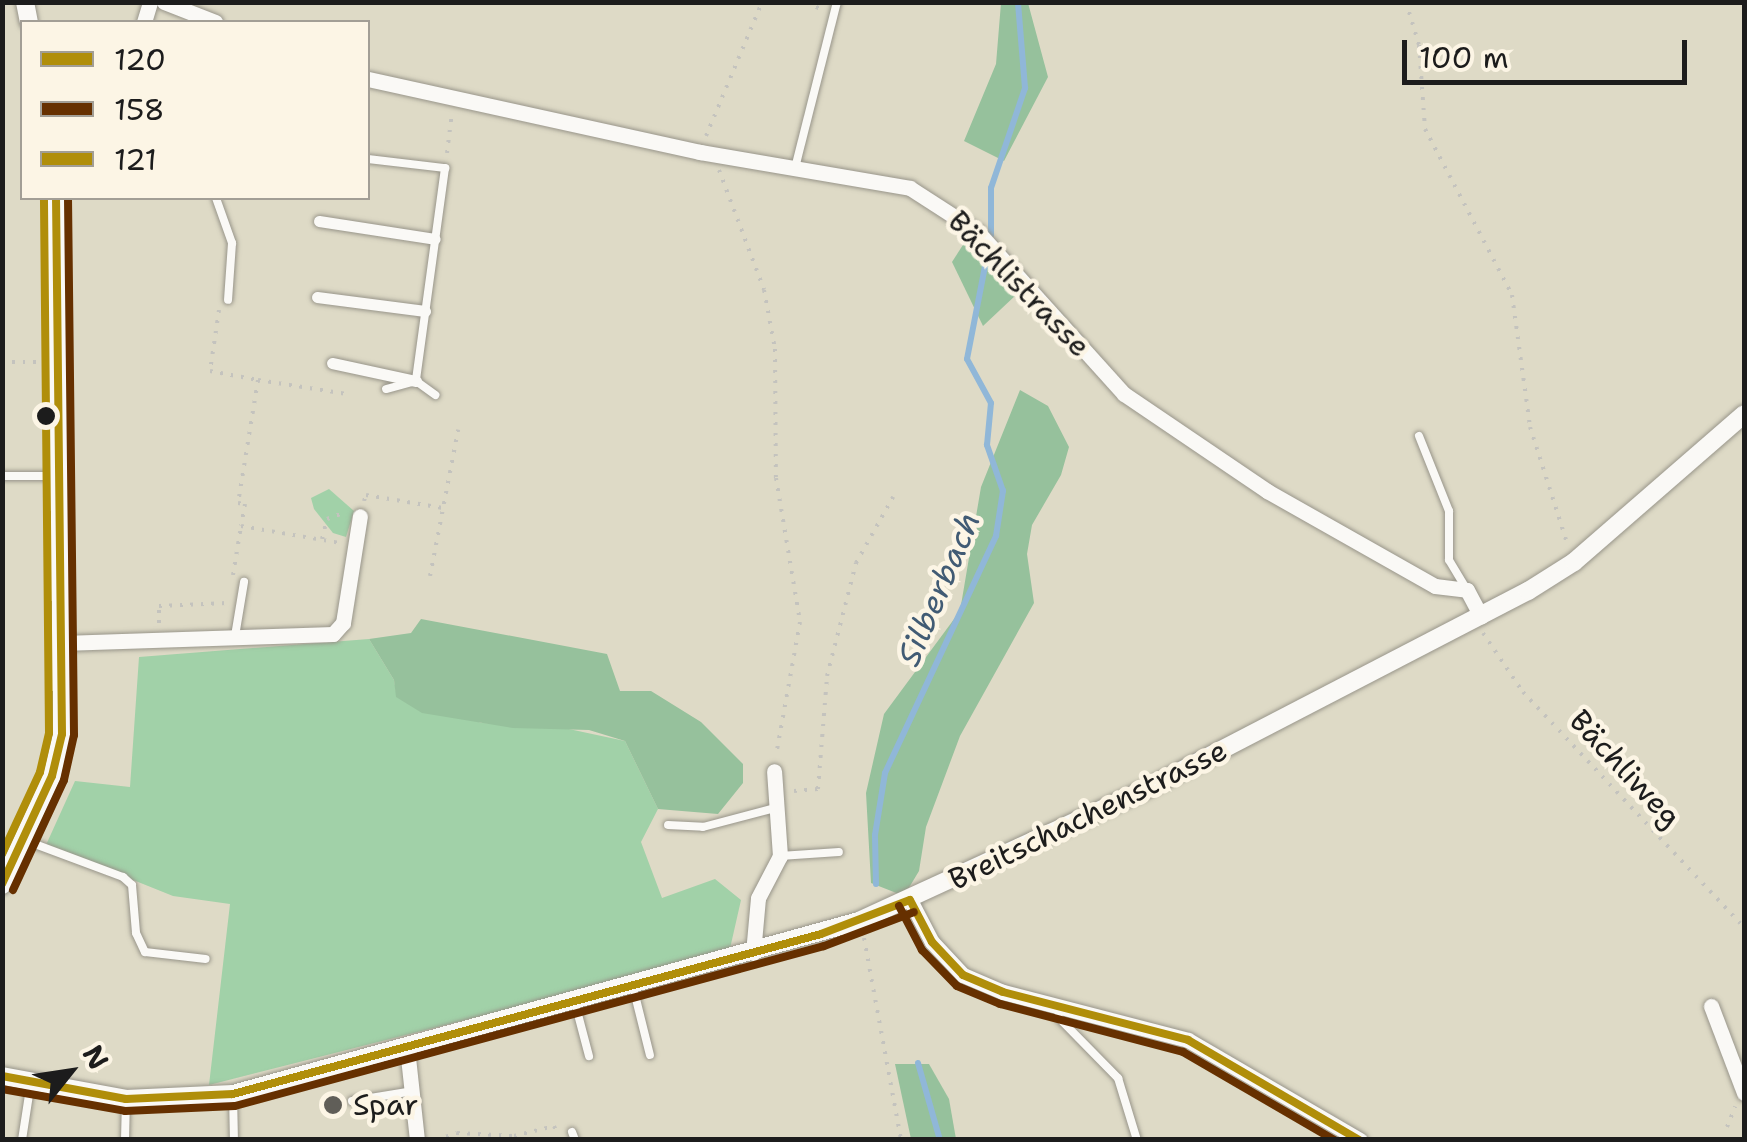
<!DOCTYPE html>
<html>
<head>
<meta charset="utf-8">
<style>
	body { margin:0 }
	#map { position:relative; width:1747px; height:1142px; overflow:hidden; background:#dedac6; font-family:"Shantell Sans",sans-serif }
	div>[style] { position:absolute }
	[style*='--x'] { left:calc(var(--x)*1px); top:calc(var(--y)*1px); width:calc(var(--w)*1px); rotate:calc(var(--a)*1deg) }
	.green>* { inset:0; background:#a1d1a8 }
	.forest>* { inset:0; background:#96c19c }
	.stream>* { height:6px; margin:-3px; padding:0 3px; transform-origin:3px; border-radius:3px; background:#90b7d8 }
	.path>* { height:4px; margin-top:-2px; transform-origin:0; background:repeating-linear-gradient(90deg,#c4c3be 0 2.5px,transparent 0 10.5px) }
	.roads { filter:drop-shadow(0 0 2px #98958a) drop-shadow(0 0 2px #98958a) }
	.service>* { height:8px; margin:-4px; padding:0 4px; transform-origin:4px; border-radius:4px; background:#faf9f6 }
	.pedestrian>* { height:11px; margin:-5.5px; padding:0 5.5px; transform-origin:5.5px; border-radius:5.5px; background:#faf9f6 }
	.minor>* { height:15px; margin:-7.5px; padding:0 7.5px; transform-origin:7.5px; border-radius:7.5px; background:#faf9f6 }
	.tertiary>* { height:18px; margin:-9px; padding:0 9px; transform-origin:9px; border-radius:9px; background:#faf9f6 }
	.bus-1>* { height:8px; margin:-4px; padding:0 4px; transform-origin:4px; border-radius:4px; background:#b08e0a }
	.bus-2>* { height:8px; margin:-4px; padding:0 4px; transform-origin:4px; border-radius:4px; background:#663000 }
	.bus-3>* { height:8px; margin:-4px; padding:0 4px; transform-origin:4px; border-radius:4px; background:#b08e0a }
	.dots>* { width:28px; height:28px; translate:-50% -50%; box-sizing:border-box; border:5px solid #fcf5e5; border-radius:50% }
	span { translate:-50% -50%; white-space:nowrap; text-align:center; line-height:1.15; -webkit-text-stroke:9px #fcf5e5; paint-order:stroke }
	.street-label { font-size:30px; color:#1c1c1c }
	.poi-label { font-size:30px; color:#1c1c1c }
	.left { translate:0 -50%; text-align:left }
	.water-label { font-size:32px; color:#415b74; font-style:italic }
	.frame { position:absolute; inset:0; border:5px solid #1c1c1c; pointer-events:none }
	.legend { position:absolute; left:20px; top:20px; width:350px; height:180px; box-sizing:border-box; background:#fcf5e5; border:2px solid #a29e95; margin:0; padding:12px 18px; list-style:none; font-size:30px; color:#1c1c1c }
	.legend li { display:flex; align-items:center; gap:20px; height:50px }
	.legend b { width:50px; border:2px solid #a29e95 }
	.north { position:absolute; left:20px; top:1022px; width:100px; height:100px; -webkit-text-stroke:8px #fcf5e5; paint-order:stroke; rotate:60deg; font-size:28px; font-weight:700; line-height:40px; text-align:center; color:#1c1c1c }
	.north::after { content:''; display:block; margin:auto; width:35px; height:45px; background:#1c1c1c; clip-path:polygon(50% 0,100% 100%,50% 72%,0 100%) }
	.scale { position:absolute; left:1402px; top:40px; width:285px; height:45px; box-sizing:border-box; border:5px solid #1c1c1c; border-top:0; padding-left:12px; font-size:30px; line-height:35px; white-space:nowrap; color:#1c1c1c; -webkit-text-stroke:8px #fcf5e5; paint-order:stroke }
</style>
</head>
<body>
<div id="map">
	<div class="green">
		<div style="clip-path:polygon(329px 489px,354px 511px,346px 537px,333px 533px,314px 509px,311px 498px)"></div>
		<div style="clip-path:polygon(369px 639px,394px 680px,397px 697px,482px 723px,550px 725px,625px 741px,658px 809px,641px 842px,662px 898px,715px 879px,741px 900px,729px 953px,209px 1085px,230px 904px,173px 896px,46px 845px,75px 781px,130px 787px,139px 657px)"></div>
	</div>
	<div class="forest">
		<div style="clip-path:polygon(1001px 3px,1028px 3px,1048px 77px,1004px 161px,964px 141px,996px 64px)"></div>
		<div style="clip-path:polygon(968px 237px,1017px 294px,983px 326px,952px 262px)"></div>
		<div style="clip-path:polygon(1020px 390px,1048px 406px,1069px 447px,1061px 475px,1032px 525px,1027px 554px,1034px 603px,960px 736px,926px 827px,919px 871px,904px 896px,871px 883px,866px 793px,884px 714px,960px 611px,981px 487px)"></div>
		<div style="clip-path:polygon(421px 619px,607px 654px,620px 691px,651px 691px,701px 722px,743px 764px,743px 783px,718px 814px,658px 809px,625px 741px,589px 730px,513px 728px,422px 713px,396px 697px,394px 680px,369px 639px,411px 633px)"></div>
		<div style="clip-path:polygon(929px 1064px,949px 1099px,956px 1139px,911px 1139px,895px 1064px)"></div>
	</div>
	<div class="stream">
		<div style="--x:991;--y:235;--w:47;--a:-90"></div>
		<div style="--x:991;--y:188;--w:106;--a:-71.2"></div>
		<div style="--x:1025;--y:88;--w:86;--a:-94.7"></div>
		<div style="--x:876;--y:884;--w:49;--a:-91.2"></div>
		<div style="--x:875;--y:835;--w:63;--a:-80.8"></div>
		<div style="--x:885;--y:773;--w:262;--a:-64.9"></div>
		<div style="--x:996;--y:536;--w:46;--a:-81.2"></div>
		<div style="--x:1003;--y:491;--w:49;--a:-109.2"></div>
		<div style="--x:987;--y:445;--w:42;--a:-84.6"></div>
		<div style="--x:991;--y:403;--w:50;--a:-118.6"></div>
		<div style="--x:967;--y:359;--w:105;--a:-79"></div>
		<div style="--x:918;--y:1063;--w:80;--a:74.1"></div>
	</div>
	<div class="path">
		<div style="--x:807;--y:2;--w:19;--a:28"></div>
		<div style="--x:1406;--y:2;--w:45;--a:73.2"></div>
		<div style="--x:1419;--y:45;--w:84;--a:85.9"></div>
		<div style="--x:1425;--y:129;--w:187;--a:62.3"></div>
		<div style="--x:1512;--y:295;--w:133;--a:82.2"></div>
		<div style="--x:1530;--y:427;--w:125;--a:72.3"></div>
		<div style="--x:706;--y:136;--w:145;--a:-67.3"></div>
		<div style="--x:447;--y:153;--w:40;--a:-82.9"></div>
		<div style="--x:719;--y:170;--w:128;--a:69.4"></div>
		<div style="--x:764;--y:290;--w:60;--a:79.4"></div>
		<div style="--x:775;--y:349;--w:129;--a:89.6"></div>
		<div style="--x:776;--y:478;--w:146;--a:80.5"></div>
		<div style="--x:800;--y:622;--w:136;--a:100.2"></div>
		<div style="--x:219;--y:310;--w:62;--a:98.4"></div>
		<div style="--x:210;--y:371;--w:49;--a:10.6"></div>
		<div style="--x:258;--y:380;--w:125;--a:99.2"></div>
		<div style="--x:238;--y:503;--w:7;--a:8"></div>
		<div style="--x:245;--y:504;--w:22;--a:100"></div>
		<div style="--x:241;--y:526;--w:100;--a:9.7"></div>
		<div style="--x:2;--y:362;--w:34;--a:0"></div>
		<div style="--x:258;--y:380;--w:90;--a:8.9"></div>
		<div style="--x:364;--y:501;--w:6;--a:-72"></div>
		<div style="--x:366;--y:495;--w:78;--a:9.6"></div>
		<div style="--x:322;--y:539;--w:21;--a:-76"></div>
		<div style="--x:327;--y:519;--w:20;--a:-20"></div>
		<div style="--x:233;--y:575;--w:50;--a:-80.7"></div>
		<div style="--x:430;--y:576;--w:149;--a:-79.1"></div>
		<div style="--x:159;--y:623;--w:17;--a:-90"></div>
		<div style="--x:159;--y:606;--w:68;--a:-2.5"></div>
		<div style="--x:1483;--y:633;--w:71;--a:55.9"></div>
		<div style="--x:1523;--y:692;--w:323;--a:46.8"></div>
		<div style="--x:794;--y:791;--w:24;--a:-5"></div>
		<div style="--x:818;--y:789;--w:113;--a:-85.4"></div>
		<div style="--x:827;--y:676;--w:117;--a:-75.6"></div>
		<div style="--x:856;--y:563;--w:76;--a:-60.7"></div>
		<div style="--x:864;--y:938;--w:205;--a:79.6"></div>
		<div style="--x:1727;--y:1127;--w:22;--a:-68"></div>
		<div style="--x:436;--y:1140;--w:22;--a:-18"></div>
		<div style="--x:457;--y:1133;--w:57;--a:3"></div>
		<div style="--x:514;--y:1136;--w:41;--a:-14"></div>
		<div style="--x:554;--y:1126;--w:10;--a:66"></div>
	</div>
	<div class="roads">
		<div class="service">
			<div style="--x:368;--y:159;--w:78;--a:6.7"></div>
			<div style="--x:445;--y:168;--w:215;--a:97.8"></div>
			<div style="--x:416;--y:381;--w:31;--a:165"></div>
			<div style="--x:795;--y:168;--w:171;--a:-75.8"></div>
			<div style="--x:216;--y:198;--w:48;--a:70.4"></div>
			<div style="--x:232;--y:243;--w:57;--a:94"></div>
			<div style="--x:416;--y:381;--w:24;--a:36"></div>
			<div style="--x:1419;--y:436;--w:81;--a:68.2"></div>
			<div style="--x:1449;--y:511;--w:49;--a:90"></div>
			<div style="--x:1449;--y:560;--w:35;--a:59"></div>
			<div style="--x:2;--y:476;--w:54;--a:0"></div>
			<div style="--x:235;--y:636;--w:55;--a:-80.5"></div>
			<div style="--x:668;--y:825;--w:35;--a:3"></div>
			<div style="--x:703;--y:827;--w:74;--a:-14.8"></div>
			<div style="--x:24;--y:840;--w:106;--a:20.5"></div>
			<div style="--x:123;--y:877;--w:12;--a:42"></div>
			<div style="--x:132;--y:885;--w:48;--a:85.2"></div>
			<div style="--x:136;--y:933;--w:21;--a:65"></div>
			<div style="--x:145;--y:952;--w:61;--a:6.5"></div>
			<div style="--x:780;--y:856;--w:59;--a:-3.9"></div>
			<div style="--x:633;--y:987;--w:70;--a:76"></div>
			<div style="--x:575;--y:1003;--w:55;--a:75.2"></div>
			<div style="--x:1060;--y:1007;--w:10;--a:101"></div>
			<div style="--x:1058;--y:1017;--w:86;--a:45.5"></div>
			<div style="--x:1118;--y:1078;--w:65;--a:73"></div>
			<div style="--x:233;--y:1094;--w:46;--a:88.8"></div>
			<div style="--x:352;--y:1101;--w:62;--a:-9.3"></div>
			<div style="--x:572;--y:1132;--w:9;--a:69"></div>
			<div style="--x:22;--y:1140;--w:59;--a:-81.2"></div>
			<div style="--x:125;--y:1140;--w:41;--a:-88.6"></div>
		</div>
		<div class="pedestrian">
			<div style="--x:319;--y:221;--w:117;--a:8.8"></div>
			<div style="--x:317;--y:297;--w:109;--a:7.4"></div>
			<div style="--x:332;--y:363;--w:86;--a:12.1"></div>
		</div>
		<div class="minor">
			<div style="--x:164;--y:2;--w:55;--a:21.4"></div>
			<div style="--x:144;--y:22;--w:21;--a:-73"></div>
			<div style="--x:368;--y:79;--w:340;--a:12.4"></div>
			<div style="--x:700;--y:152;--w:213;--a:9.7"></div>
			<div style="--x:910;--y:188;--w:81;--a:32.9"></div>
			<div style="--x:978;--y:232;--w:218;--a:48"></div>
			<div style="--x:1124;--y:394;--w:173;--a:34.1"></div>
			<div style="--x:1267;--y:491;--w:193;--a:29.5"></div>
			<div style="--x:1435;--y:586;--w:32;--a:7"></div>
			<div style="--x:1467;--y:590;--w:30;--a:62"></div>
			<div style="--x:62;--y:643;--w:271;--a:-1.9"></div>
			<div style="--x:333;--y:634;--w:15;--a:-48"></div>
			<div style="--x:343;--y:623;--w:108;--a:-81"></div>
			<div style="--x:910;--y:900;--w:47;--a:62.4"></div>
			<div style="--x:932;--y:942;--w:45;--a:46.8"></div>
			<div style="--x:963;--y:975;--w:43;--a:23"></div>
			<div style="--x:1003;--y:992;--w:191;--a:14.5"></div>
			<div style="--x:1188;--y:1040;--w:199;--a:30.2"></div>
			<div style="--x:753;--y:953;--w:55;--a:-84.8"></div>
			<div style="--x:758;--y:898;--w:47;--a:-62.4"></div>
			<div style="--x:780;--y:856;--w:85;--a:-94"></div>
			<div style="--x:1711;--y:1006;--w:93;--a:69.2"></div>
			<div style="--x:407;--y:1048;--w:93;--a:83.8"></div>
		</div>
		<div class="tertiary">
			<div style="--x:25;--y:2;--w:20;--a:79"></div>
			<div style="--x:2;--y:885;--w:120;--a:-65.4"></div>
			<div style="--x:52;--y:776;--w:43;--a:-76.6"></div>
			<div style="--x:62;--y:734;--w:536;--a:-90.64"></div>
			<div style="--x:2;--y:1076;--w:126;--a:10.5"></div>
			<div style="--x:126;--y:1099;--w:107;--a:-2.7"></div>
			<div style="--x:233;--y:1094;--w:649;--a:-15.45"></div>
			<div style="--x:859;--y:921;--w:309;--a:-24.7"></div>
			<div style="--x:1140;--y:792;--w:437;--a:-27.4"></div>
			<div style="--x:1528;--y:591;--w:54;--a:-32.2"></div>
			<div style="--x:1574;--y:562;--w:225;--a:-41"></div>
		</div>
	</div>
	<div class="bus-1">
		<div style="--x:2;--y:884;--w:119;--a:-65.2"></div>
		<div style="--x:52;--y:776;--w:43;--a:-76.6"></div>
		<div style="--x:62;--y:734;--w:536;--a:-90.64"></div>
		<div style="--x:910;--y:900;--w:47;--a:62.4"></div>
		<div style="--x:932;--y:942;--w:45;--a:46.8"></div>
		<div style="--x:963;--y:975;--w:43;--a:23"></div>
		<div style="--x:1003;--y:992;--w:191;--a:14.5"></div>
		<div style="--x:1188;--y:1040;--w:198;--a:30.3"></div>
		<div style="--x:2;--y:1076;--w:126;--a:10.5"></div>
		<div style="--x:126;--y:1099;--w:107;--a:-2.7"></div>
		<div style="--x:233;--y:1094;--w:609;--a:-15.22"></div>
		<div style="--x:821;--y:934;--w:95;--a:-20.9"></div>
	</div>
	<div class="bus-2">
		<div style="--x:13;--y:890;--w:121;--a:-65.1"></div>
		<div style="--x:64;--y:780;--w:46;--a:-77.5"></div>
		<div style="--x:74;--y:735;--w:537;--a:-90.64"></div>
		<div style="--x:899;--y:906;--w:50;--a:62.4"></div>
		<div style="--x:922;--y:950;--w:50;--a:45.8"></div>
		<div style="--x:957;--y:986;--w:47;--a:22.7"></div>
		<div style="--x:1000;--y:1004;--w:189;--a:14.7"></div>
		<div style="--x:1183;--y:1052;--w:175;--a:30.2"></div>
		<div style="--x:2;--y:1089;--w:125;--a:10.1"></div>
		<div style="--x:125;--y:1111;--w:110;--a:-2.6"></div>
		<div style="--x:235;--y:1106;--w:610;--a:-15.2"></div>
		<div style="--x:824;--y:946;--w:96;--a:-20.7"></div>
	</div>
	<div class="bus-3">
		<div style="--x:2;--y:854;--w:90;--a:-65.1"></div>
		<div style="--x:40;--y:772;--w:40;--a:-77"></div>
		<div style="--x:49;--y:733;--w:535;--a:-90.54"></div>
	</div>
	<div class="dots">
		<div style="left:46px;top:416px;background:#1c1c1c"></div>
		<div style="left:333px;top:1105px;background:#605e58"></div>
	</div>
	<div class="street-label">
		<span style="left:1019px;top:284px;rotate:46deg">Bächlistrasse</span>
		<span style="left:1625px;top:769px;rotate:47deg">Bächliweg</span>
		<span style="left:1088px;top:815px;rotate:-26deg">Breitschachenstrasse</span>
	</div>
	<div class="poi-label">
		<span class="left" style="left:353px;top:1105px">Spar</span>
	</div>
	<div class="water-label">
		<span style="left:939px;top:589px;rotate:-67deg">Silberbach</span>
	</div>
	<div class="frame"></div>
	<ul class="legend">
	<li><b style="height:12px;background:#b08e0a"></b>120</li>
	<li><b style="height:12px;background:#663000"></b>158</li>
	<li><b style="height:12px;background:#b08e0a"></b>121</li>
	</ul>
	<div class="north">N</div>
	<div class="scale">100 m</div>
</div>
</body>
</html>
